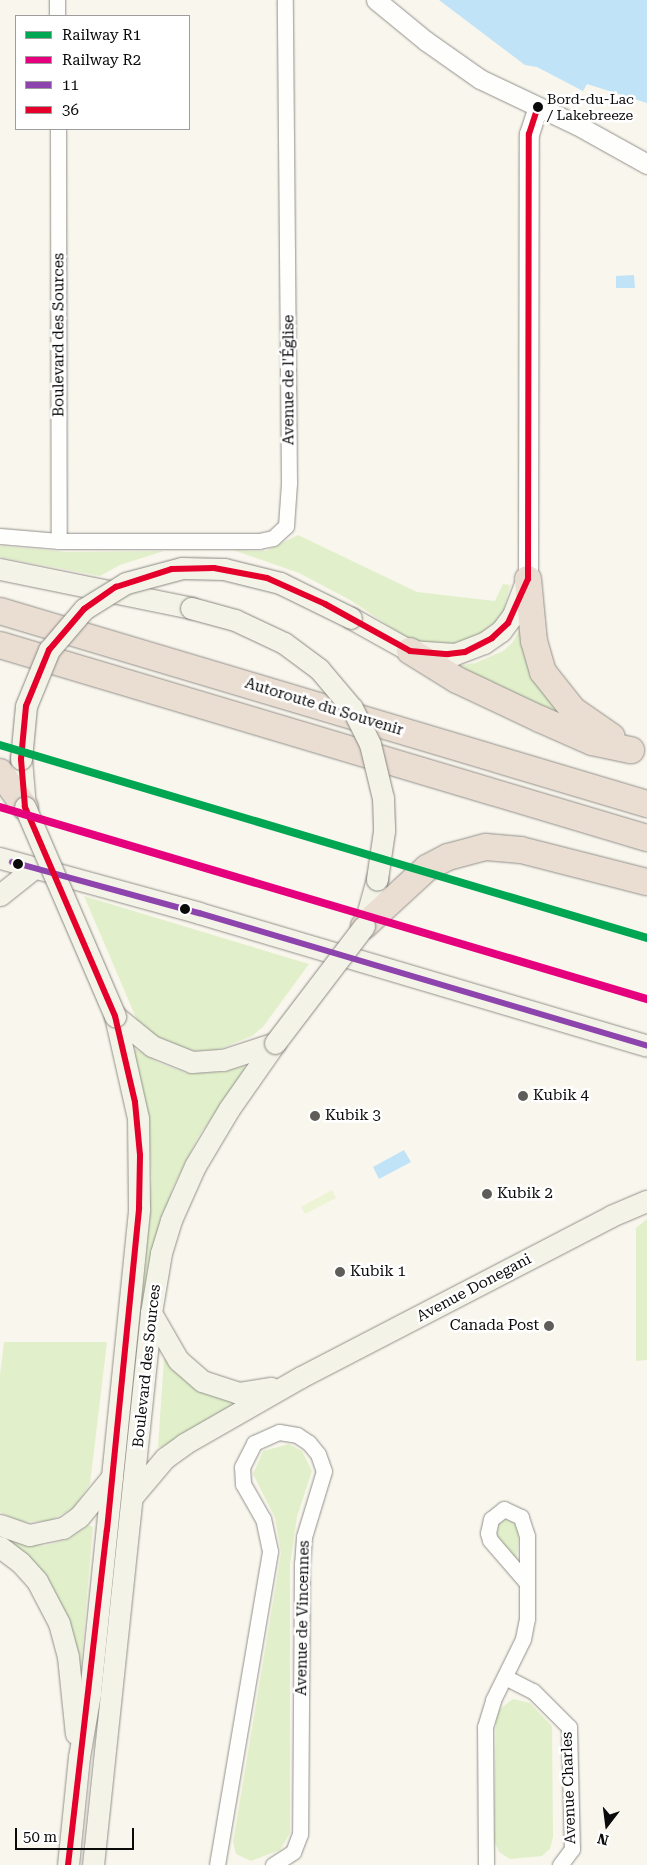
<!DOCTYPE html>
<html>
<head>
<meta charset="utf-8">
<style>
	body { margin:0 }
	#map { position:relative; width:647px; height:1865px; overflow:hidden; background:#f9f6ed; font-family:"Roboto Serif",serif }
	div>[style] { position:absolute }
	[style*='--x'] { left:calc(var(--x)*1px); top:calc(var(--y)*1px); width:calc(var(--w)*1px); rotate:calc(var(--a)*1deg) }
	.green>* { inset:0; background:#e1f0ca }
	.pitch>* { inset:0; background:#ecf4d5 }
	.water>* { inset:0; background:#c0e3f7 }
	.roads { filter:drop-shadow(0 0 1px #92908c) drop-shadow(0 0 1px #92908c) }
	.minor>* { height:15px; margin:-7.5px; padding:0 7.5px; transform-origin:7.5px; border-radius:7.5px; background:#fefefc }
	.tertiary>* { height:19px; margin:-9.5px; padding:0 9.5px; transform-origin:9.5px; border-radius:9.5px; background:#fefefc }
	.secondary>* { height:21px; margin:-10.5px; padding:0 10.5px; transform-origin:10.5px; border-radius:10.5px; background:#f4f3e7 }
	.motorway>* { height:26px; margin:-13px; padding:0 13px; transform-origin:13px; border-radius:13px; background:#eaddd2 }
	.bridges { filter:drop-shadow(0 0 1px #888783) drop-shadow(0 0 1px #888783) }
	.secondary-bridge>* { height:21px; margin:-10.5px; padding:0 10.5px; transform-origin:10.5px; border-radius:10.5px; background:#f4f3e7 }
	.bus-1>* { height:6px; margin:-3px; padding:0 3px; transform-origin:3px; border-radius:3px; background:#8e44ad }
	.bus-2>* { height:6px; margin:-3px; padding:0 3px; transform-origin:3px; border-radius:3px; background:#e4002b }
	.rail-1>* { height:8px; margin:-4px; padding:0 4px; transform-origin:4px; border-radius:4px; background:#00a651 }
	.rail-2>* { height:8px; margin:-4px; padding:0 4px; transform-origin:4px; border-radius:4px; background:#e5007d }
	.dots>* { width:14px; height:14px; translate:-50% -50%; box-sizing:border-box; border:2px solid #fff; border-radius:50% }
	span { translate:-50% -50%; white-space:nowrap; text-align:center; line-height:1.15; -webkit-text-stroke:5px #fff; paint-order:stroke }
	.bus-label { font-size:14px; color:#0a0a0a }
	.left { translate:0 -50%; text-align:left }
	.street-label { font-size:15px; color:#0a0a0a }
	.poi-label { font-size:15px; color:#0a0a0a }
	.right { translate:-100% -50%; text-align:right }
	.legend { position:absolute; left:15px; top:15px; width:175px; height:115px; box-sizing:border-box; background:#fff; border:1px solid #9d9d9d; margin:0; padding:6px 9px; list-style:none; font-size:15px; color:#0a0a0a }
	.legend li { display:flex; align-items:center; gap:10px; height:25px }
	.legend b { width:25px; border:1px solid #9d9d9d }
	.north { position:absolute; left:582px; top:1800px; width:50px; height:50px; -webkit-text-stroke:4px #fff; paint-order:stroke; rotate:195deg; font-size:14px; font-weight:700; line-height:20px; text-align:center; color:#0a0a0a }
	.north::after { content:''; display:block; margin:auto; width:18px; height:22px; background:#0a0a0a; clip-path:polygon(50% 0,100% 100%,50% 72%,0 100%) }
	.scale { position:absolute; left:15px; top:1828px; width:119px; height:22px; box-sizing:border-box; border:2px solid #0a0a0a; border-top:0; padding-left:6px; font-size:15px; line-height:18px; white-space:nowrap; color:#0a0a0a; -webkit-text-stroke:4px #fff; paint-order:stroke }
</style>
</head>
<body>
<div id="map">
	<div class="green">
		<div style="clip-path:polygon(298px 535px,417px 592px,495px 601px,503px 584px,510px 585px,502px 617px,473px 639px,455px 644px,412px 641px,350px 600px,299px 573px,233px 550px,266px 551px)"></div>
		<div style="clip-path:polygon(0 546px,67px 552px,164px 551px,120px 565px,100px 576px,0 557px)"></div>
		<div style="clip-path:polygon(525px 621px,562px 711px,557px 720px,447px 668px,475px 663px,503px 651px,512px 643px)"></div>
		<div style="clip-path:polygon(84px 896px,309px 964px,263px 1027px,252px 1036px,217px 1050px,194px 1051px,174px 1047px,154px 1036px,137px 1020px)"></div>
		<div style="clip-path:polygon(136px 1049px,159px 1063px,186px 1073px,225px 1072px,243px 1066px,246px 1069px,198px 1137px,173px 1187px,150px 1261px,140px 1318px,152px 1178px,149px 1134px,133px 1051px)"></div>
		<div style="clip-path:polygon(647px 1219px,647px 1360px,636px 1361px,636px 1228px)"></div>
		<div style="clip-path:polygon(4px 1342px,107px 1342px,90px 1484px,74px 1508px,49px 1521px,23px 1522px,0 1512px,0 1375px)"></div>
		<div style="clip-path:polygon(167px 1358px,195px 1388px,221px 1399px,239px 1401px,162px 1447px,158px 1447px,164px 1359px)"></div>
		<div style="clip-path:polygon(289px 1444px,302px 1451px,312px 1471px,297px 1517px,290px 1565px,290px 1833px,280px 1850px,251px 1861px,236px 1854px,233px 1842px,281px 1553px,275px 1518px,253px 1474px,263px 1451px)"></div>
		<div style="clip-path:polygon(504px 1520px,512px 1521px,519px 1530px,517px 1559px,497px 1540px,498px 1524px)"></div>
		<div style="clip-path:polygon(89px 1525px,93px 1527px,79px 1688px,73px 1647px,5px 1541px,6px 1538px,18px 1543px,44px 1546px,69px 1539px)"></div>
		<div style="clip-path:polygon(513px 1699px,530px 1703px,552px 1726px,553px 1837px,550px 1849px,542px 1856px,510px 1859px,499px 1852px,494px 1840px,496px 1712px)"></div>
	</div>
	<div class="pitch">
		<div style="clip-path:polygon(332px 1190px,336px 1198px,305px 1214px,301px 1207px)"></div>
	</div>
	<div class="water">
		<div style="clip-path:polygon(439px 0,647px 0,647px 103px,587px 84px,583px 91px,537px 67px,525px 65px)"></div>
		<div style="clip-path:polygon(634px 275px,635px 288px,616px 288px,616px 276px)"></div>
		<div style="clip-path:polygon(404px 1150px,411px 1162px,379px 1179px,373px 1167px)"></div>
	</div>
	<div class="roads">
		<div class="minor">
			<div style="--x:57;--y:0;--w:16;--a:90"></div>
			<div style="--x:58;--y:129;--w:412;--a:89.9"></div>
			<div style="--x:0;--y:536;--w:59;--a:4.8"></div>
			<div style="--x:59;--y:541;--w:200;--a:0"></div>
			<div style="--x:259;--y:541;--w:14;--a:-12"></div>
			<div style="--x:273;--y:538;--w:18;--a:-43"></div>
			<div style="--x:286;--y:526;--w:43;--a:-86"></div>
			<div style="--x:289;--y:483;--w:483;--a:-90.5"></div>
			<div style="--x:505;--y:1677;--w:31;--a:27"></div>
			<div style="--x:533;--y:1691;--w:51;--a:45"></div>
			<div style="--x:569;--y:1727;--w:122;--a:88.6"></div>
			<div style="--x:572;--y:1849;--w:20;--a:127"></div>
			<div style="--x:217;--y:1865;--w:318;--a:-80.4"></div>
			<div style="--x:270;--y:1551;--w:33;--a:-102"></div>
			<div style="--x:263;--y:1519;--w:40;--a:-119.7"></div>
			<div style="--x:243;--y:1484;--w:17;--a:-93"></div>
			<div style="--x:242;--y:1467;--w:27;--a:-63"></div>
			<div style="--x:254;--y:1443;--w:27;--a:-24"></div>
			<div style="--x:279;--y:1432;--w:18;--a:9"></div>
			<div style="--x:297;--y:1435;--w:14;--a:34"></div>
			<div style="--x:309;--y:1443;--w:14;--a:51"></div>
			<div style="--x:318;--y:1454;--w:18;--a:71"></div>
			<div style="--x:324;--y:1471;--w:69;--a:106.9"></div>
			<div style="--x:304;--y:1537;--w:26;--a:94"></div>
			<div style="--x:302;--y:1563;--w:271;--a:90.4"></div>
			<div style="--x:300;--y:1834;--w:19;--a:111"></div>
			<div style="--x:293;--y:1852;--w:24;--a:147"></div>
			<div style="--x:486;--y:1865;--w:138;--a:-90.4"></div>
			<div style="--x:485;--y:1727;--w:28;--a:-73"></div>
			<div style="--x:493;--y:1700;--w:68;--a:-63.8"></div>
			<div style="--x:523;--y:1639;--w:20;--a:-79"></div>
			<div style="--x:527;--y:1619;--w:83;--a:-90"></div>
			<div style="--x:527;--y:1536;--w:20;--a:-108"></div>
			<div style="--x:521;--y:1517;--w:19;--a:-155"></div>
			<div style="--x:504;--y:1509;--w:16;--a:142"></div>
			<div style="--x:491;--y:1519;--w:14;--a:102"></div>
			<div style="--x:488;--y:1533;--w:7;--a:74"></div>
			<div style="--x:490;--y:1540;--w:57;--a:49.3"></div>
		</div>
		<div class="tertiary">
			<div style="--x:376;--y:0;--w:65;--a:39.4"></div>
			<div style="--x:426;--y:41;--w:66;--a:35.1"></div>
			<div style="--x:480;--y:79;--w:107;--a:25.4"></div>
			<div style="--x:577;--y:125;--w:80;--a:29.1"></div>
			<div style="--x:528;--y:579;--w:445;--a:-89.9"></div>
			<div style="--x:529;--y:134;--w:28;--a:-72"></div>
		</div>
		<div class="secondary">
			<div style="--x:0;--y:569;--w:195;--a:11.5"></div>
			<div style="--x:351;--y:618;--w:68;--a:29.2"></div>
			<div style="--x:410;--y:651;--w:45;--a:3.8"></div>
			<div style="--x:455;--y:654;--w:31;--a:-21"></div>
			<div style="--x:484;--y:643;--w:21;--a:-35"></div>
			<div style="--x:501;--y:631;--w:20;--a:-53"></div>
			<div style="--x:513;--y:615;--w:39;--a:-69"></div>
			<div style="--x:21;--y:759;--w:48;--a:85.2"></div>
			<div style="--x:0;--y:858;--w:206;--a:15.4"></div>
			<div style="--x:199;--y:913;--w:467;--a:16.5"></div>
			<div style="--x:0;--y:895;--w:43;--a:-38.5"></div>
			<div style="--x:364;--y:926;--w:49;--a:-74.5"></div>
			<div style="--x:115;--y:1016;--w:48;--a:39"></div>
			<div style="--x:152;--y:1046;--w:43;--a:21.8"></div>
			<div style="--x:192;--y:1062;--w:31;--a:-4"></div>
			<div style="--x:223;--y:1060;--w:55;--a:-18.1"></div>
			<div style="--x:151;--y:1313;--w:54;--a:60.1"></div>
			<div style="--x:178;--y:1360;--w:32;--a:41"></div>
			<div style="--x:202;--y:1381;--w:38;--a:18"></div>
			<div style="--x:238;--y:1393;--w:33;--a:-9"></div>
			<div style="--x:132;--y:1497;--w:51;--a:-49.8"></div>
			<div style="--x:165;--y:1458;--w:24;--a:-36"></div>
			<div style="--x:184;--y:1444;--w:135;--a:-29.8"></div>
			<div style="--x:301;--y:1377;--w:349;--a:-27.4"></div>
			<div style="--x:611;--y:1216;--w:39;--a:-23"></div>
			<div style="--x:0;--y:1525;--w:31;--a:19"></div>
			<div style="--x:29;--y:1535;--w:35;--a:-12"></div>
			<div style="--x:63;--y:1528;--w:19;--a:-35"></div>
			<div style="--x:79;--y:1517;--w:52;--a:-50.5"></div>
			<div style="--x:0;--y:1547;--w:25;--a:37"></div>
			<div style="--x:20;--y:1562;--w:25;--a:48"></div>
			<div style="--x:37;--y:1581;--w:47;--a:62.4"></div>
			<div style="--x:59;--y:1623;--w:35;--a:75"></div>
			<div style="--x:68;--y:1657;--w:77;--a:84.1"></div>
			<div style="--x:68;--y:1865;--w:109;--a:-84.2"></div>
			<div style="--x:79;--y:1757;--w:65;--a:-80.2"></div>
			<div style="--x:90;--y:1693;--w:487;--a:-84.2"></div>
			<div style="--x:139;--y:1208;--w:90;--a:-90.6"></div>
			<div style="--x:138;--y:1118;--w:105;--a:-102.7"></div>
			<div style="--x:93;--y:1865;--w:555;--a:-84"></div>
			<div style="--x:151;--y:1313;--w:61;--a:-80.5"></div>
			<div style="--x:161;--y:1253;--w:34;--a:-73"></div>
			<div style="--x:171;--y:1220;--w:59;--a:-66"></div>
			<div style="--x:195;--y:1166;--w:66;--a:-59.2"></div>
			<div style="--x:229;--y:1109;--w:80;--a:-55.1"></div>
		</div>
		<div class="motorway">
			<div style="--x:528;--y:579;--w:62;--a:84.5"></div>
			<div style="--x:534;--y:641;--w:32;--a:74"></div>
			<div style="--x:543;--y:672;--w:48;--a:51.7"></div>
			<div style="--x:573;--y:710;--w:47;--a:34.7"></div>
			<div style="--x:0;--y:611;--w:675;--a:16.61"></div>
			<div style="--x:0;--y:645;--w:675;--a:16.61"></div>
			<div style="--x:410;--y:651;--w:55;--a:31.7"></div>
			<div style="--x:457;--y:680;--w:92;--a:25.2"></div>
			<div style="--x:540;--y:719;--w:57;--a:23.9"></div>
			<div style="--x:592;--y:742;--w:40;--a:12"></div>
			<div style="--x:0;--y:772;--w:43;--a:54.5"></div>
			<div style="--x:364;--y:926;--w:86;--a:-42.6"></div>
			<div style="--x:427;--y:868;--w:24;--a:-28"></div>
			<div style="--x:448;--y:857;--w:39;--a:-15"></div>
			<div style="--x:486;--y:847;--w:35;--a:5"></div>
			<div style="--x:521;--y:850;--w:130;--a:14.3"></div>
		</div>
	</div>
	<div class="bridges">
		<div class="secondary-bridge">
			<div style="--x:191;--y:608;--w:46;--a:15.3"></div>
			<div style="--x:235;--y:620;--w:54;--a:25.1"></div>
			<div style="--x:284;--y:643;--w:44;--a:36.6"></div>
			<div style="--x:319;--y:669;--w:51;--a:49.8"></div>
			<div style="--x:352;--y:708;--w:40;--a:63.4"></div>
			<div style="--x:370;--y:744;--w:56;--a:76.5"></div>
			<div style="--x:383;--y:798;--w:33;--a:88"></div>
			<div style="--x:384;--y:831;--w:49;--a:98.3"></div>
			<div style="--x:21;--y:759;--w:53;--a:-84.6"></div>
			<div style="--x:26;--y:706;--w:61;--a:-67.7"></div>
			<div style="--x:49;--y:650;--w:54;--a:-49.5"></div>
			<div style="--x:84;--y:609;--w:49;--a:-31.8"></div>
			<div style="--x:126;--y:583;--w:58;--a:-15"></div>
			<div style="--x:182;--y:568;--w:42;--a:1.4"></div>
			<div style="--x:224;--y:569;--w:58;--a:14"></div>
			<div style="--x:280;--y:583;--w:79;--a:26.2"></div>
			<div style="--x:25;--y:807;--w:228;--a:66.7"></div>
			<div style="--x:275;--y:1043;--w:147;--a:-52.7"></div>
		</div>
	</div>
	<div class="bus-1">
		<div style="--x:12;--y:862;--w:194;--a:15.3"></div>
		<div style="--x:199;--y:913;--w:467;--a:16.5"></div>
	</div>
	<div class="bus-2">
		<div style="--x:68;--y:1865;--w:337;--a:-83.4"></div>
		<div style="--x:107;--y:1530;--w:324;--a:-84.3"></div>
		<div style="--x:139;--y:1208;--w:53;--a:-88.9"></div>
		<div style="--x:140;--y:1155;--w:53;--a:-95.4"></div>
		<div style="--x:135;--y:1102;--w:88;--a:-103.1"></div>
		<div style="--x:115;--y:1016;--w:228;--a:-113.3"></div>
		<div style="--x:25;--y:807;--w:48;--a:-94.8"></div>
		<div style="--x:21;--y:759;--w:53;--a:-84.6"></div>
		<div style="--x:26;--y:706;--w:61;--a:-67.7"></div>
		<div style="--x:49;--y:650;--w:54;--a:-49.5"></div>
		<div style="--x:84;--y:609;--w:39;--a:-35"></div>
		<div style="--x:116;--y:587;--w:59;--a:-17.8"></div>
		<div style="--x:172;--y:569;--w:42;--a:-1.4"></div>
		<div style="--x:214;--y:568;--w:54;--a:10.7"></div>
		<div style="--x:267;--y:578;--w:64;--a:24.1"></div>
		<div style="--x:325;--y:604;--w:97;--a:28.9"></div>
		<div style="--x:410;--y:651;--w:38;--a:5"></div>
		<div style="--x:448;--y:654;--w:17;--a:-7"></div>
		<div style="--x:465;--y:652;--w:30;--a:-27"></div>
		<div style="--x:492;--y:638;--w:22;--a:-43"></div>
		<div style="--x:508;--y:623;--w:48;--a:-65.6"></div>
		<div style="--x:528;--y:579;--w:445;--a:-89.9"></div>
		<div style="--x:529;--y:134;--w:28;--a:-72"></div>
	</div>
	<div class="rail-1">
		<div style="--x:0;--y:745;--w:675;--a:16.61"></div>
	</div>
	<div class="rail-2">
		<div style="--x:0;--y:807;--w:675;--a:16.53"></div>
	</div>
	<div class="dots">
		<div style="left:538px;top:107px;background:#0a0a0a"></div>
		<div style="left:18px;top:864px;background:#0a0a0a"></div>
		<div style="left:185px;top:909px;background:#0a0a0a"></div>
		<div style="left:523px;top:1096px;background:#5e5d59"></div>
		<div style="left:315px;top:1116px;background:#5e5d59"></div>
		<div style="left:487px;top:1194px;background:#5e5d59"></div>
		<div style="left:340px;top:1272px;background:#5e5d59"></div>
		<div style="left:549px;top:1326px;background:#5e5d59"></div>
	</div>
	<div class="bus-label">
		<span class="left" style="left:547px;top:107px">Bord-du-Lac<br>/ Lakebreeze</span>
	</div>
	<div class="street-label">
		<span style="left:59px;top:335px;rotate:-90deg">Boulevard des Sources</span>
		<span style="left:289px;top:380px;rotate:-90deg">Avenue de l'Église</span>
		<span style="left:324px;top:707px;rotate:17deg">Autoroute du Souvenir</span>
		<span style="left:474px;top:1288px;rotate:-28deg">Avenue Donegani</span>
		<span style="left:147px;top:1366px;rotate:-84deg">Boulevard des Sources</span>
		<span style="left:303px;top:1618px;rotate:-89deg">Avenue de Vincennes</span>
		<span style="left:569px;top:1788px;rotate:-92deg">Avenue Charles</span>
	</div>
	<div class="poi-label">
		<span class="left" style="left:533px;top:1096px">Kubik 4</span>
		<span class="left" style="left:325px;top:1116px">Kubik 3</span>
		<span class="left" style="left:497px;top:1194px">Kubik 2</span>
		<span class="left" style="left:350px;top:1272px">Kubik 1</span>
		<span class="right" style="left:539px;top:1326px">Canada Post</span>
	</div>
	<ul class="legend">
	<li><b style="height:6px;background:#00a651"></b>Railway R1</li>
	<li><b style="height:6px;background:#e5007d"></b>Railway R2</li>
	<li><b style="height:6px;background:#8e44ad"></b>11</li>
	<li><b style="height:6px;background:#e4002b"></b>36</li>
	</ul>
	<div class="north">N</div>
	<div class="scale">50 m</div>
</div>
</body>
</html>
